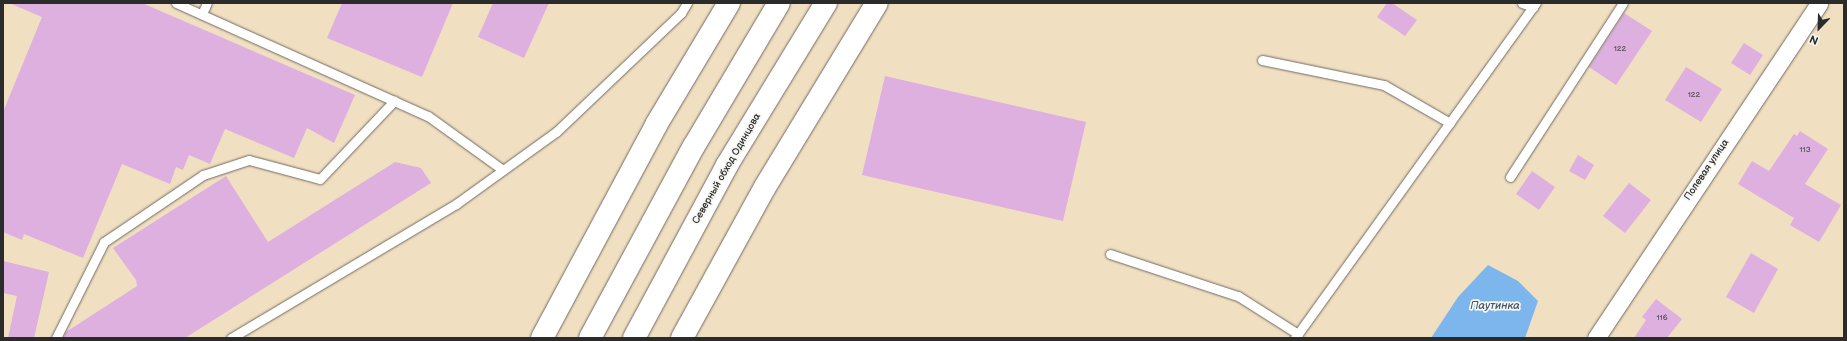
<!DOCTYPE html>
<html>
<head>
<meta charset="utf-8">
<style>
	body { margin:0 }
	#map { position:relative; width:1847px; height:341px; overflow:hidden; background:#f1dfc2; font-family:"Balsamiq Sans",sans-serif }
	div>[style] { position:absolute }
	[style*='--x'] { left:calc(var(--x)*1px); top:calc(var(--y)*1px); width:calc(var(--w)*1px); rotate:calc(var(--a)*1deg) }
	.water>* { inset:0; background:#7cb6ed }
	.building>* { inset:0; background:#ddb0e0 }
	.roads { filter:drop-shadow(0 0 1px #706a60) drop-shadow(0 0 1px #706a60) }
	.lane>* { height:9px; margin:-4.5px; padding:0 4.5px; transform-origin:4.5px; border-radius:4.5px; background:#fff }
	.street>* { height:17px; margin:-8.5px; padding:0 8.5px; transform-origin:8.5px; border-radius:8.5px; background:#fff }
	.primary>* { height:22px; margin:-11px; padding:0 11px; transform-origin:11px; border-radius:11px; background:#fff }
	.highway>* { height:22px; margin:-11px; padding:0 11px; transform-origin:11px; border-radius:11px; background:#fff }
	span { translate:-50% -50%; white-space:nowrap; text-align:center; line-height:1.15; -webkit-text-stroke:3.5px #f6f6f2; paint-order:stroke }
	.number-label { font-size:8px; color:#584c58 }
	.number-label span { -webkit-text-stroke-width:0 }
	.street-label { font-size:10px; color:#2b2b2b }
	.water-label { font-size:11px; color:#435565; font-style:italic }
	.frame { position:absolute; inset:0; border:4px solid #2b2b2b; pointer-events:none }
	.north { position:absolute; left:1799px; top:8px; width:40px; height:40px; -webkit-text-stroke:3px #f6f6f2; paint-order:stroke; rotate:203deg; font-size:11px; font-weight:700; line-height:16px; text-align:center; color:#2b2b2b }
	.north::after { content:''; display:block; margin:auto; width:14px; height:18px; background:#2b2b2b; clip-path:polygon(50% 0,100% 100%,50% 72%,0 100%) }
</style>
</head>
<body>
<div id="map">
	<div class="water">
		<div style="clip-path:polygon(1488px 265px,1518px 281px,1538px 301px,1525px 338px,1431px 338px,1458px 297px)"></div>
	</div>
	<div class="building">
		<div style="clip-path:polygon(9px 3px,142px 3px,355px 95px,334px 143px,307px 128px,294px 158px,225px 129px,210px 164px,189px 155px,183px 170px,176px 167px,170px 184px,122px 164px,83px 258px,24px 234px,22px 240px,3px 232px,3px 112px,42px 17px)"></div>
		<div style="clip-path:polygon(342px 3px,453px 3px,422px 77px,327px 38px)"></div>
		<div style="clip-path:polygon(493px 3px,549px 3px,524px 58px,478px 37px)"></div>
		<div style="clip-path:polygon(1387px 3px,1392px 3px,1417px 20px,1405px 36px,1377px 17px)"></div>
		<div style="clip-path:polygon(1624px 13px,1652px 31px,1616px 85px,1589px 67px)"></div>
		<div style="clip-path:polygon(1744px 43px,1763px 55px,1750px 75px,1731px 63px)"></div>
		<div style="clip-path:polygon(1686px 67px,1722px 89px,1701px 122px,1665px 100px)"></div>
		<div style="clip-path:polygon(885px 76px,1086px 122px,1063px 221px,862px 175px)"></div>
		<div style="clip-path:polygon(1800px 131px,1828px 149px,1805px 184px,1841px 205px,1819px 242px,1790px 225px,1794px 218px,1738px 184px,1752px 161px,1769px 171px,1794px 134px,1797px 136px)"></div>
		<div style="clip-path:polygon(1578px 155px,1594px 165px,1585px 180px,1569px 171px)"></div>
		<div style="clip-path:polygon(395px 162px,421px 168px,431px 183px,185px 338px,63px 338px,66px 332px,137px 286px,136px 280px,113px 248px,226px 176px,268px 242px)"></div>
		<div style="clip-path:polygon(1532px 171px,1555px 187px,1539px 210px,1516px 194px)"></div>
		<div style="clip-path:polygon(1629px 183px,1651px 200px,1625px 233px,1603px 216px)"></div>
		<div style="clip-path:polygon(1751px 253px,1778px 269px,1754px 313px,1726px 297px)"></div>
		<div style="clip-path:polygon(3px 261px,49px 272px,34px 338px,8px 338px,17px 296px,3px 293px)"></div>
		<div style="clip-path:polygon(1656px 299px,1682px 319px,1667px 338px,1634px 338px,1646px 320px,1642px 317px)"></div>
	</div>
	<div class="roads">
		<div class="lane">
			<div style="--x:176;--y:3;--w:276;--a:24.2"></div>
			<div style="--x:428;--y:116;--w:92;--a:35.8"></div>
			<div style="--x:1522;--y:3;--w:12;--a:20"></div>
			<div style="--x:202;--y:14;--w:12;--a:-66"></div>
			<div style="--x:1262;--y:60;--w:125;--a:11.6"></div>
			<div style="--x:1384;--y:85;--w:76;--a:29.9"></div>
			<div style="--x:1510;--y:177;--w:207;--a:-57"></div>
			<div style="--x:1110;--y:254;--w:135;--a:18.2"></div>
			<div style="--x:1238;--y:296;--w:71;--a:32.3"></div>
			<div style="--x:56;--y:338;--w:107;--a:-63.4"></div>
			<div style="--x:104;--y:242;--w:120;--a:-34.1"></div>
			<div style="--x:203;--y:175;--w:48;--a:-18.1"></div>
			<div style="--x:249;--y:160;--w:73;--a:15"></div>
			<div style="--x:320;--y:179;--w:108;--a:-46.5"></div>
			<div style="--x:231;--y:338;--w:262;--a:-30.8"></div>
			<div style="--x:456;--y:204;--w:123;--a:-35.8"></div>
			<div style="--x:556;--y:132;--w:173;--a:-43.6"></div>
			<div style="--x:681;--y:13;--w:12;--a:-59"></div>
			<div style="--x:1295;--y:338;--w:413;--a:-54.3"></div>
		</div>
		<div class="street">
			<div style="--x:1596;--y:338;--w:402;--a:-56.3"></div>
		</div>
		<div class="primary">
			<div style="--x:542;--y:338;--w:242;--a:-61.8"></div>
			<div style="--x:656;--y:125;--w:142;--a:-59.1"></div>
			<div style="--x:682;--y:338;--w:172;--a:-61.2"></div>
			<div style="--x:765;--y:187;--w:215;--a:-58.7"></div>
		</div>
		<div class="highway">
			<div style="--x:590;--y:338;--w:218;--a:-61.6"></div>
			<div style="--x:694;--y:146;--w:166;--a:-59.3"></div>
			<div style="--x:634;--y:338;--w:196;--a:-61.7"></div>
			<div style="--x:727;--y:165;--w:190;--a:-58.6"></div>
		</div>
	</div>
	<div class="number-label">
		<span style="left:1620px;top:49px">122</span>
		<span style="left:1694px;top:95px">122</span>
		<span style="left:1805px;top:150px">113</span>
		<span style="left:1662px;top:318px">116</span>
	</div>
	<div class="street-label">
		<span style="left:727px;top:169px;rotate:-60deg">Северный обход Одинцова</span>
		<span style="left:1707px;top:170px;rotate:-56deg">Полевая улица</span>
	</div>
	<div class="water-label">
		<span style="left:1495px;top:306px">Паутинка</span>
	</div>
	<div class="frame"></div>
	<div class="north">N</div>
</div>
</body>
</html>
